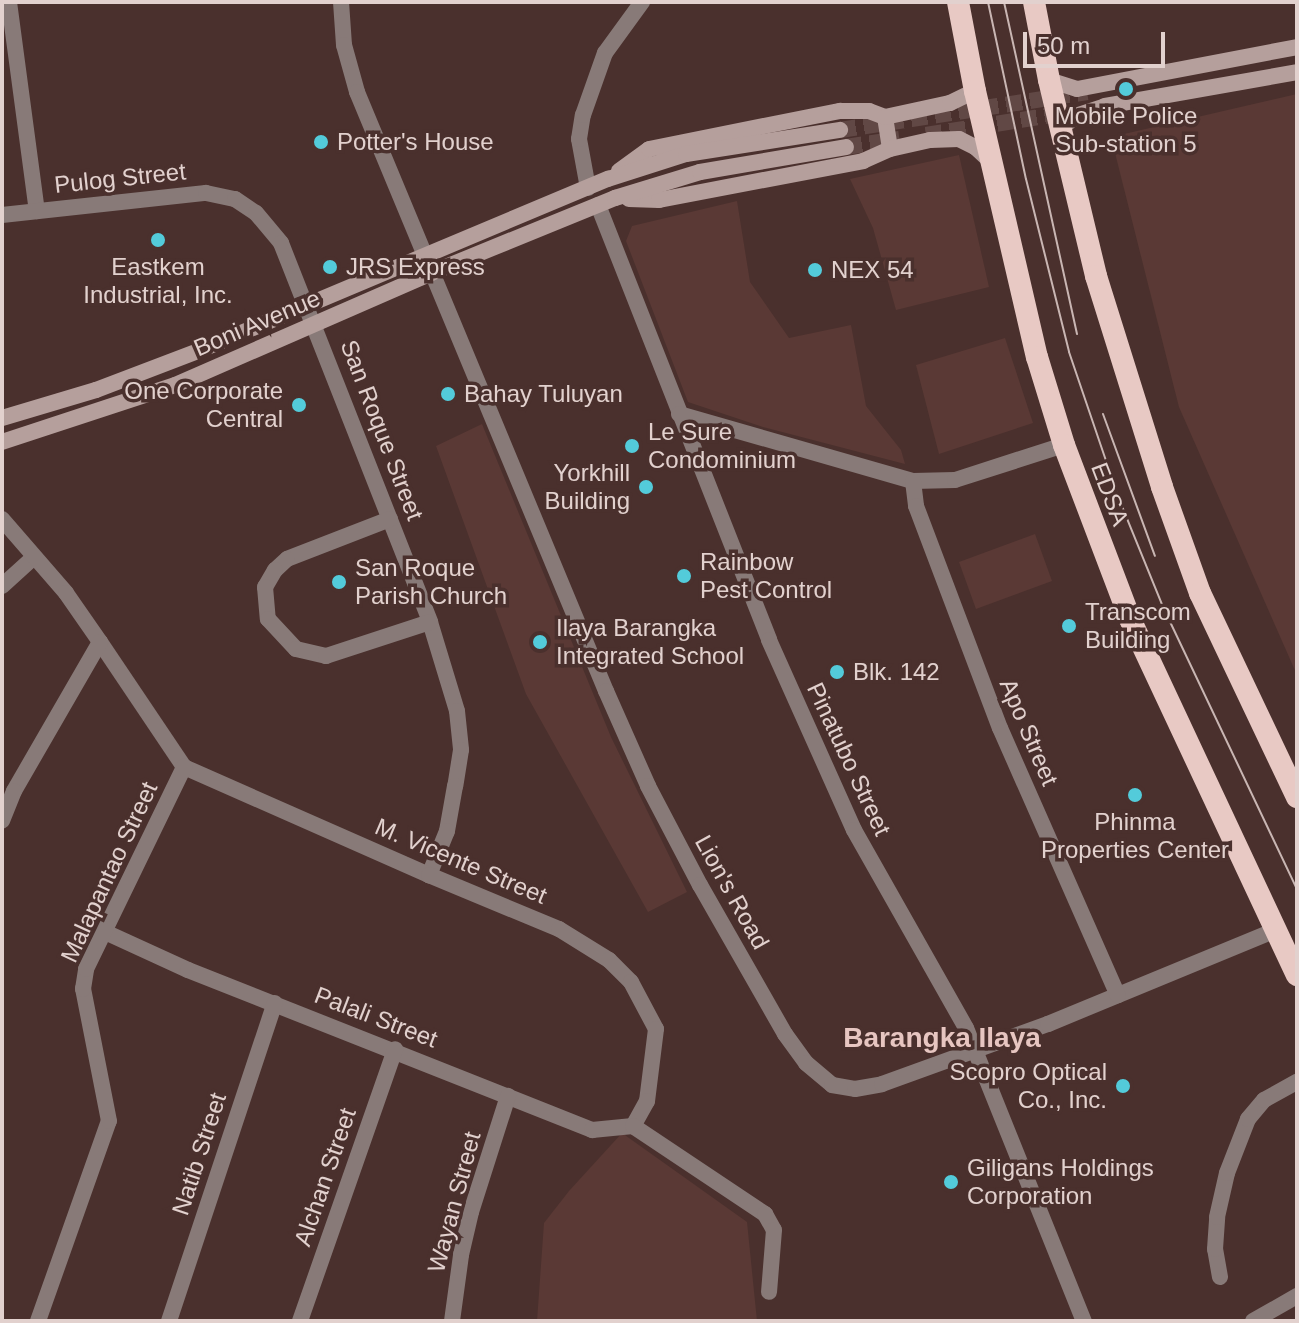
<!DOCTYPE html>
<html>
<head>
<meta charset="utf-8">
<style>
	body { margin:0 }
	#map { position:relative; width:1299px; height:1323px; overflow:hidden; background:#4a302d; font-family:Helvetica,sans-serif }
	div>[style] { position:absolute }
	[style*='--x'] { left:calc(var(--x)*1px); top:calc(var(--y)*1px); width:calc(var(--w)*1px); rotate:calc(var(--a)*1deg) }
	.built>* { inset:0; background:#5a3935 }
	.secondary-tunnel>* { height:16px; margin-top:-8px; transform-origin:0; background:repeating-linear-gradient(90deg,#614845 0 16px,transparent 0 24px) }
	.minor>* { height:16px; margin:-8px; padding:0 8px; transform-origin:8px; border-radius:8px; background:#887a78 }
	.tertiary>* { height:16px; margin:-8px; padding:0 8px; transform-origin:8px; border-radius:8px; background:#887a78 }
	.secondary>* { height:16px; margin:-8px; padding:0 8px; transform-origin:8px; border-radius:8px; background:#b59f9c }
	.trunk>* { height:22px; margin:-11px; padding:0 11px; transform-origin:11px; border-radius:11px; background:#e8c9c4 }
	.tram>* { height:2px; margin:-1px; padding:0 1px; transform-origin:1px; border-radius:1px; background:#c9b6b3 }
	.dots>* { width:22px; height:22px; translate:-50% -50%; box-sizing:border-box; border:4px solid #4a302d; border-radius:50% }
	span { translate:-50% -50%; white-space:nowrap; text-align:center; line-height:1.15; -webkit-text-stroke:7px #4a302d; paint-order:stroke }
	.poi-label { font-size:24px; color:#e2d1ce }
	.left { translate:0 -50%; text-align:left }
	.right { translate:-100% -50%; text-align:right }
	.street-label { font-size:24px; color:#e2d1ce }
	.quarter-label { font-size:28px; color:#e7c6c1; font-weight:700 }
	.frame { position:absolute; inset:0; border:4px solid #e2d1ce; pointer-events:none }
	.scale { position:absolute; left:1023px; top:32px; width:142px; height:36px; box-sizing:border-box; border:4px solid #e2d1ce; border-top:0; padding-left:10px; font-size:24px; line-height:28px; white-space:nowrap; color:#e2d1ce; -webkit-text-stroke:6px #4a302d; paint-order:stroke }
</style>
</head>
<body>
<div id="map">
	<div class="built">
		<div style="clip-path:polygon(1297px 94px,1297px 675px,1179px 407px,1111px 137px)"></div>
		<div style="clip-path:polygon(959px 155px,989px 287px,896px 310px,873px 228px,850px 179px)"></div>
		<div style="clip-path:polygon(737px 201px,750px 282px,789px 338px,851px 325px,866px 406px,901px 450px,905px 464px,763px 427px,688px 402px,626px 241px,632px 226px)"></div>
		<div style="clip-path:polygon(1005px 338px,1033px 423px,939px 454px,916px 365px)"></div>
		<div style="clip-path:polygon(482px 424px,611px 737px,687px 892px,648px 912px,526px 694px,436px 446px)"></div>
		<div style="clip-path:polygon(1035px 534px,1052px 581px,976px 609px,959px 562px)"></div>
		<div style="clip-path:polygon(622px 1133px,747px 1222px,757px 1321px,537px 1321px,544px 1223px,569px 1191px)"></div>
	</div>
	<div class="secondary-tunnel">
		<div style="--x:840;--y:130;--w:250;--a:-8.7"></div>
		<div style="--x:926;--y:135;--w:141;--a:-9"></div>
		<div style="--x:846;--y:147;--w:54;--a:-8.6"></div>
	</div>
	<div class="minor">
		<div style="--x:9;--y:2;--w:211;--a:82.4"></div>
		<div style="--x:341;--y:2;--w:43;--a:86"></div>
		<div style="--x:344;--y:45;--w:49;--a:74.5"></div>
		<div style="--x:357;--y:92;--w:649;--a:67.43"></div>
		<div style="--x:606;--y:691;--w:104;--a:66.1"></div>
		<div style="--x:648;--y:786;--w:112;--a:62.3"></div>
		<div style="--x:700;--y:885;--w:172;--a:60.3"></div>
		<div style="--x:785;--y:1034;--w:36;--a:54"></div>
		<div style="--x:806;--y:1063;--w:34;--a:40"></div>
		<div style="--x:832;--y:1085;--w:23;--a:10"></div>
		<div style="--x:855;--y:1089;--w:27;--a:-10"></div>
		<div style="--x:882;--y:1084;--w:177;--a:-19.9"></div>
		<div style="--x:1048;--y:1024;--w:244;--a:-22.4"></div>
		<div style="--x:598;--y:205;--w:467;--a:68.5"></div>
		<div style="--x:769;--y:640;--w:208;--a:65.9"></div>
		<div style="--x:854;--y:830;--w:227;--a:60.5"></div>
		<div style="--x:966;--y:1028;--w:316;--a:68.1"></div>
		<div style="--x:2;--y:215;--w:205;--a:-6.2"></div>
		<div style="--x:206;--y:193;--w:30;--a:12"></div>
		<div style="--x:235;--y:199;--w:25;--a:34"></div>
		<div style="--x:256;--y:213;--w:39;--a:50"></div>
		<div style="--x:281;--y:243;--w:407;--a:68.5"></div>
		<div style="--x:430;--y:622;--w:93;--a:73.1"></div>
		<div style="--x:457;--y:711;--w:39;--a:84"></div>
		<div style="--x:461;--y:750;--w:36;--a:99"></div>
		<div style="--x:455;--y:786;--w:46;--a:100.1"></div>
		<div style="--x:447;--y:831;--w:48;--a:112.2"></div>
		<div style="--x:679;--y:414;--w:243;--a:16"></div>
		<div style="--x:913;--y:481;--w:42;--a:-1.4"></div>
		<div style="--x:955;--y:480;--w:114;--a:-17.8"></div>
		<div style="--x:913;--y:481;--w:25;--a:83"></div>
		<div style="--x:916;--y:506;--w:237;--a:69.3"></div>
		<div style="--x:1000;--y:728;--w:292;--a:66.2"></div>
		<div style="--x:390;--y:519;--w:110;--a:158.8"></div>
		<div style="--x:287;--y:559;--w:16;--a:137"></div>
		<div style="--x:275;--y:570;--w:20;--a:120"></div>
		<div style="--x:265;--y:587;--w:32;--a:85"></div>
		<div style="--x:268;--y:619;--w:41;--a:47"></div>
		<div style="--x:296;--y:649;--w:31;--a:13"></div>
		<div style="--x:326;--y:656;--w:109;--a:-18.1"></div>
		<div style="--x:2;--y:586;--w:43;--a:-42.2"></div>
		<div style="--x:100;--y:642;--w:151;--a:56.1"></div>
		<div style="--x:184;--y:767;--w:268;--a:23.8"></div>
		<div style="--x:429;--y:875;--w:141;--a:22.6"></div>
		<div style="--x:559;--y:929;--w:59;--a:31.8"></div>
		<div style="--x:609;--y:960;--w:31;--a:45"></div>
		<div style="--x:631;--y:982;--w:53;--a:62"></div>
		<div style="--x:656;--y:1029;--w:73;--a:97.1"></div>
		<div style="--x:647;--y:1101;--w:29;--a:119"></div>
		<div style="--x:105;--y:932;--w:91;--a:24.6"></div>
		<div style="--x:188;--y:970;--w:435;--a:21.6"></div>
		<div style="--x:592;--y:1130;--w:41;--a:-5.6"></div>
		<div style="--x:633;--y:1126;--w:159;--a:33.7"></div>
		<div style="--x:765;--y:1214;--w:18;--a:61"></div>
		<div style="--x:774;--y:1230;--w:62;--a:94.6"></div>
		<div style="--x:1220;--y:1277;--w:28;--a:-100"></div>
		<div style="--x:1215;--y:1249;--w:32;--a:-86"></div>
		<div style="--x:1217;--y:1217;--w:45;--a:-77.2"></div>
		<div style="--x:1227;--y:1173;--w:58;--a:-68.7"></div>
		<div style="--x:1248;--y:1119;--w:25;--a:-50"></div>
		<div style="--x:1264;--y:1100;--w:38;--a:-29"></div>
		<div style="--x:38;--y:1321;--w:212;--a:-70.5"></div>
		<div style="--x:109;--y:1121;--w:135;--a:-101.1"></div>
		<div style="--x:83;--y:989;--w:20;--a:-81"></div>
		<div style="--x:86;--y:969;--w:225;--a:-64.1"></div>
		<div style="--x:169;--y:1321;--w:335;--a:-71.6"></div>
		<div style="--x:300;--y:1321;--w:288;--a:-70.7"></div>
		<div style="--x:452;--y:1321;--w:67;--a:-82.2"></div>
		<div style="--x:461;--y:1255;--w:44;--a:-76.9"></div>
		<div style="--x:471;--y:1212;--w:122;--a:-72.3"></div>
		<div style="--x:1253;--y:1321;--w:51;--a:-29.6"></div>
	</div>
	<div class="tertiary">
		<div style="--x:588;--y:188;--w:50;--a:-100.4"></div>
		<div style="--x:579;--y:139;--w:24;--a:-81"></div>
		<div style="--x:583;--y:115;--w:66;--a:-70.5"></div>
		<div style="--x:605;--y:53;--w:63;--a:-54"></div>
		<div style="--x:2;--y:519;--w:98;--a:49.1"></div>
		<div style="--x:66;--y:593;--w:60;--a:55.2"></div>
		<div style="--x:100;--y:642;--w:172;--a:120"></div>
		<div style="--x:14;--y:791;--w:32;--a:112"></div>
	</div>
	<div class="secondary">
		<div style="--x:1049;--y:80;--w:29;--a:18"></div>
		<div style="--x:1077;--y:89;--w:224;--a:-10.8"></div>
		<div style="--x:885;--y:117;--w:32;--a:81"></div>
		<div style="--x:1062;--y:127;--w:20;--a:-37"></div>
		<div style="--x:1078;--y:115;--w:28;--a:-18"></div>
		<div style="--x:1105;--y:106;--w:195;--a:-10"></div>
		<div style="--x:619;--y:171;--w:37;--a:-36"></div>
		<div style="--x:649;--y:149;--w:195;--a:-11.3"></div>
		<div style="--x:840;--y:111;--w:29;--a:0"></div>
		<div style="--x:869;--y:111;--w:17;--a:21"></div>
		<div style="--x:885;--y:117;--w:66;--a:-12.2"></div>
		<div style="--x:950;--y:103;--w:28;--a:-26"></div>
		<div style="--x:629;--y:199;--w:30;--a:2"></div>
		<div style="--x:659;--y:200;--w:208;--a:-10.8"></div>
		<div style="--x:863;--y:161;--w:30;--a:-24"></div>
		<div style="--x:890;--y:149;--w:41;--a:-12.7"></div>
		<div style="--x:930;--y:140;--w:29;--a:-2"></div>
		<div style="--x:959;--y:139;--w:18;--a:27"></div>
		<div style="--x:975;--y:147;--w:22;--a:43"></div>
		<div style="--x:2;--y:418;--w:98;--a:-16.6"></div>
		<div style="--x:96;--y:390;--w:109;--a:-20.9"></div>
		<div style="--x:198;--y:351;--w:445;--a:-22.8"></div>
		<div style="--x:608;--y:179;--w:82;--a:-17.8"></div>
		<div style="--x:686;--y:154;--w:156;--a:-8.9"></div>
		<div style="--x:2;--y:442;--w:182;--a:-18.2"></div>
		<div style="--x:175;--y:385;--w:279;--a:-23.6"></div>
		<div style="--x:431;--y:273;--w:199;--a:-22.2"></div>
		<div style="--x:615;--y:198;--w:89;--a:-17"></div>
		<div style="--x:700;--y:172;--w:148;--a:-9.7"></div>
	</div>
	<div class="trunk">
		<div style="--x:958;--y:2;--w:91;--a:79.2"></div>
		<div style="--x:975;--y:91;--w:273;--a:76.9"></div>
		<div style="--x:1037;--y:357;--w:92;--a:72.9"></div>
		<div style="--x:1064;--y:445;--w:188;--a:69.2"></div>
		<div style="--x:1131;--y:621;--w:391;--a:64.9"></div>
		<div style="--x:1034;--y:2;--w:79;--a:79.1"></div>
		<div style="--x:1049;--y:80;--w:202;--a:76.5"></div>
		<div style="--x:1096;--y:276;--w:221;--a:72.6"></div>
		<div style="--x:1162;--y:487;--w:113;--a:70.3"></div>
		<div style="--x:1200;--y:593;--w:226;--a:64.6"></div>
	</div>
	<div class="tram">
		<div style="--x:988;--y:2;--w:181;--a:77.9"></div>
		<div style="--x:1026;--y:179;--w:178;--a:76"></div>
		<div style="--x:1069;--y:352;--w:155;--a:71.2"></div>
		<div style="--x:1119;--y:499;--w:117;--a:67.8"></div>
		<div style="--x:1163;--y:607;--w:312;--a:64.6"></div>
		<div style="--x:1004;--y:2;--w:340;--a:77.6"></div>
		<div style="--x:1103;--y:414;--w:151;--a:69.9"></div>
	</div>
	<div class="dots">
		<div style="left:1126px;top:89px;background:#53cbda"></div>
		<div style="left:321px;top:142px;background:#53cbda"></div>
		<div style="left:158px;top:240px;background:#53cbda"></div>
		<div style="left:330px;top:267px;background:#53cbda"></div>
		<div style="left:815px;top:270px;background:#53cbda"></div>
		<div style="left:448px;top:394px;background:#53cbda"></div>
		<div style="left:299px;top:405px;background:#53cbda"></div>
		<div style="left:632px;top:446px;background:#53cbda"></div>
		<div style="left:646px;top:487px;background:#53cbda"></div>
		<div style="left:684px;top:576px;background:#53cbda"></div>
		<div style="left:339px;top:582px;background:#53cbda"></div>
		<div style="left:1069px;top:626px;background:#53cbda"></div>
		<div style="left:540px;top:642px;background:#53cbda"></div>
		<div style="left:837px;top:672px;background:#53cbda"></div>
		<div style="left:1135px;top:795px;background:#53cbda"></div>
		<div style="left:1123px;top:1086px;background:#53cbda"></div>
		<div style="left:951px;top:1182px;background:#53cbda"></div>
	</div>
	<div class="poi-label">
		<span style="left:1126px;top:130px">Mobile Police<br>Sub-station 5</span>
		<span class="left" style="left:337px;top:142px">Potter's House</span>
		<span style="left:158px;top:281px">Eastkem<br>Industrial, Inc.</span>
		<span class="left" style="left:346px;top:267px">JRS Express</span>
		<span class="left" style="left:831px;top:270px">NEX 54</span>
		<span class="right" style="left:283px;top:405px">One Corporate<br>Central</span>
		<span class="left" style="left:464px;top:394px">Bahay Tuluyan</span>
		<span class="left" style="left:648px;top:446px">Le Sure<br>Condominium</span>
		<span class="right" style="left:630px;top:487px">Yorkhill<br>Building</span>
		<span class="left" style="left:700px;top:576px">Rainbow<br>Pest Control</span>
		<span class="left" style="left:355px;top:582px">San Roque<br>Parish Church</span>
		<span class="left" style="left:1085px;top:626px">Transcom<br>Building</span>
		<span class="left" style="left:556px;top:642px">Ilaya Barangka<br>Integrated School</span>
		<span class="left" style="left:853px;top:672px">Blk. 142</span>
		<span style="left:1135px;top:836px">Phinma<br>Properties Center</span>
		<span class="right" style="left:1107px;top:1086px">Scopro Optical<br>Co., Inc.</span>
		<span class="left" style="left:967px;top:1182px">Giligans Holdings<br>Corporation</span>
	</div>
	<div class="street-label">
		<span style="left:120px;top:178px;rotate:-6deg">Pulog Street</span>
		<span style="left:257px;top:323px;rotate:-23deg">Boni Avenue</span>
		<span style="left:382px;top:430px;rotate:69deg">San Roque Street</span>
		<span style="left:1110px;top:494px;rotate:69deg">EDSA</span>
		<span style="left:1029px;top:732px;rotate:67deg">Apo Street</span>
		<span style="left:849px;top:759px;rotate:65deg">Pinatubo Street</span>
		<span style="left:461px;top:861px;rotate:23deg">M. Vicente Street</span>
		<span style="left:109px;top:872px;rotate:-65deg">Malapantao Street</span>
		<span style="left:732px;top:892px;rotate:61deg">Lion's Road</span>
		<span style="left:376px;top:1017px;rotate:21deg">Palali Street</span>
		<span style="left:199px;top:1154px;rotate:-72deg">Natib Street</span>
		<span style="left:325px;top:1177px;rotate:-71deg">Alchan Street</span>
		<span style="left:454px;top:1202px;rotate:-75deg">Wayan Street</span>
	</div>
	<div class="quarter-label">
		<span style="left:942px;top:1038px">Barangka Ilaya</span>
	</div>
	<div class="frame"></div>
	<div class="scale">50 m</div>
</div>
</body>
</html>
